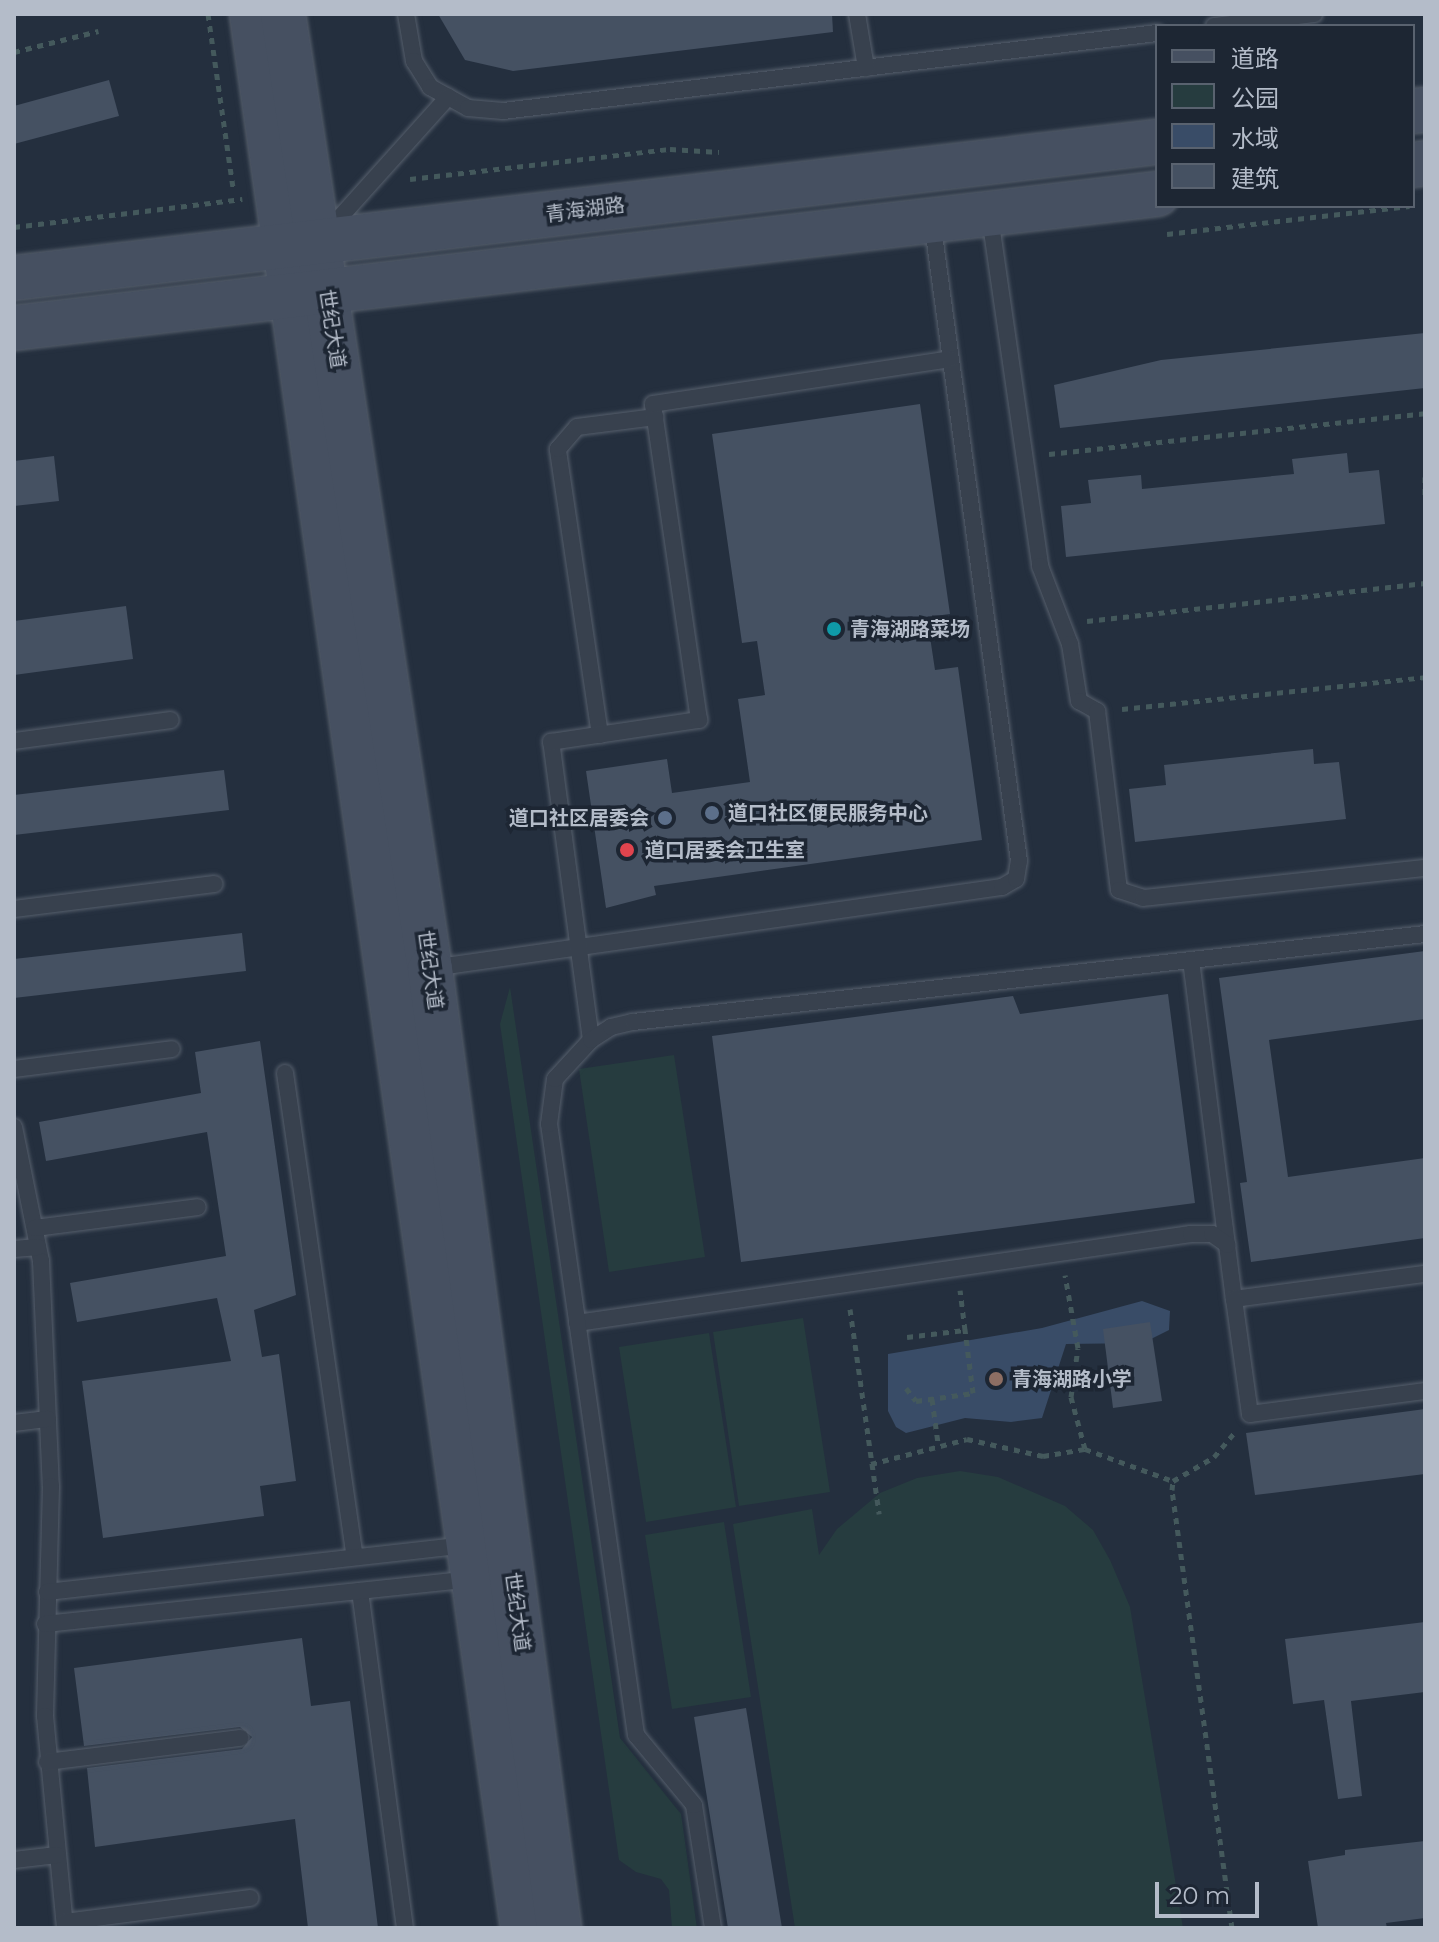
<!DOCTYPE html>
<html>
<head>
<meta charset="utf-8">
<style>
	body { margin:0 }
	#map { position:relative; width:1439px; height:1942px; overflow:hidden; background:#242f3e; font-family:Montserrat,"Noto Sans SC",sans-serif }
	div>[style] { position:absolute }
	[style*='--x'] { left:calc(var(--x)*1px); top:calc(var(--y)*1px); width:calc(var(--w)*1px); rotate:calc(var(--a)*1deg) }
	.green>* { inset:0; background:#263c3f }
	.water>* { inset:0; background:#394c67 }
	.building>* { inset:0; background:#455162 }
	.path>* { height:5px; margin-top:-2.5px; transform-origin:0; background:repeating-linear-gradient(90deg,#44595c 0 6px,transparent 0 12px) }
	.roads { filter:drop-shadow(0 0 2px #565f6c) drop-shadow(0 0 2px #565f6c) }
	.lane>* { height:16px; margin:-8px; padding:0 8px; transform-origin:8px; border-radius:8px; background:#38414e }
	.secondary>* { height:44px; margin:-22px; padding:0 22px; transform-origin:22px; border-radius:22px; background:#465061 }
	.dots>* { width:22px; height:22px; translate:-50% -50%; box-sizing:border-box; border:4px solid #1d2633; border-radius:50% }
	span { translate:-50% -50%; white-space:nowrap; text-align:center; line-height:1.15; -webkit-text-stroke:7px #1d2633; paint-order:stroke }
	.street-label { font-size:20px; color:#b4bcc9 }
	.poi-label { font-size:20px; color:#b4bcc9; font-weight:700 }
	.left { translate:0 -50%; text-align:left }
	.right { translate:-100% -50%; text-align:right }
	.frame { position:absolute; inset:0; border:16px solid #b4bcc9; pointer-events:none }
	.legend { position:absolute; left:1155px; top:24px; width:260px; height:184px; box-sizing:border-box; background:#1d2633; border:2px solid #59626f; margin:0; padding:10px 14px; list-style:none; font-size:24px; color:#b4bcc9 }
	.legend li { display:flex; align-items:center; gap:16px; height:40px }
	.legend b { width:40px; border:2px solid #59626f }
	.scale { position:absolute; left:1155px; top:1882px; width:104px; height:36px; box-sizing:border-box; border:4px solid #b4bcc9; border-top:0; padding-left:10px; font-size:24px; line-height:28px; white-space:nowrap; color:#b4bcc9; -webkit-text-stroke:6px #1d2633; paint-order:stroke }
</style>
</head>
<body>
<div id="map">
	<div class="green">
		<div style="clip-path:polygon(510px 987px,620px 1738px,681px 1814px,697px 1928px,672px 1928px,669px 1890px,661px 1879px,636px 1872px,619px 1860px,500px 1024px)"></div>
		<div style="clip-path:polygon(674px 1055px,705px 1257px,609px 1272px,579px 1069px)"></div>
		<div style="clip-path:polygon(803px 1318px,830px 1492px,739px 1506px,713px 1332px)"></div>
		<div style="clip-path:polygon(709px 1333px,736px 1507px,646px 1522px,619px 1347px)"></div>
		<div style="clip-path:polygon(960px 1471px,998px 1477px,1065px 1506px,1093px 1530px,1110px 1560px,1130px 1607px,1183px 1928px,795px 1928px,733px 1524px,812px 1509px,819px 1555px,837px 1529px,880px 1493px,917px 1478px)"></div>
		<div style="clip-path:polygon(724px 1522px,751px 1697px,672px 1709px,645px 1535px)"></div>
	</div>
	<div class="water">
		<div style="clip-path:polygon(1142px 1301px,1170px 1311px,1169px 1330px,1143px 1343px,1066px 1344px,1042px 1418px,1011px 1422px,965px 1418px,906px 1433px,896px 1427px,888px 1411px,888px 1354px,1042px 1328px)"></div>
	</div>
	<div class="building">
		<div style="clip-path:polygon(438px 14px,832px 14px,833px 32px,513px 71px,465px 60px)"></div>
		<div style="clip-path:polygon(109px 80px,119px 116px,14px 144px,14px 106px)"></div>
		<div style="clip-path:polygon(1425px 333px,1425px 388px,1060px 428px,1054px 385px,1161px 360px)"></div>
		<div style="clip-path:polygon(920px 404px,950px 614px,927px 617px,935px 670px,958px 667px,982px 840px,654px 886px,656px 895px,606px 908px,586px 771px,667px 759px,672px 793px,750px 782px,738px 699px,765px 695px,757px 641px,742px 643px,712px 434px)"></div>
		<div style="clip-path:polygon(1347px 453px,1349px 473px,1379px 470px,1385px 524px,1066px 557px,1061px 506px,1091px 503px,1088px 480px,1141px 475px,1142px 489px,1294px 474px,1292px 459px)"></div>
		<div style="clip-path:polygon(54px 456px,59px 501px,14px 506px,14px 461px)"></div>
		<div style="clip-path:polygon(126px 606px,133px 659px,14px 675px,14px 621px)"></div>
		<div style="clip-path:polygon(1313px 749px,1314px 764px,1339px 762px,1346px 819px,1135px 842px,1129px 789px,1166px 785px,1164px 765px)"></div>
		<div style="clip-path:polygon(224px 770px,229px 810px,14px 835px,14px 795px)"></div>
		<div style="clip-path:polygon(242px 933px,246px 971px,14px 998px,14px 959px)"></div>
		<div style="clip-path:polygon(1425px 951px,1425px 1019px,1269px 1040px,1288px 1177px,1425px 1158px,1425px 1238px,1251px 1262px,1240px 1183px,1247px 1182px,1219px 978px)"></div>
		<div style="clip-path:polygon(1168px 994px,1195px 1203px,741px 1262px,712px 1036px,1013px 996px,1020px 1014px)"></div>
		<div style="clip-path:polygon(260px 1041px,296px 1295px,254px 1310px,262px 1357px,279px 1354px,296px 1481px,260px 1486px,264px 1516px,103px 1538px,82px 1381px,231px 1361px,217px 1298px,77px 1322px,70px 1283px,226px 1256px,207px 1132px,46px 1161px,39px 1122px,201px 1093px,195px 1052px)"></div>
		<div style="clip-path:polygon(1150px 1322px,1162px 1401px,1113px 1408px,1103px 1329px)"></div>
		<div style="clip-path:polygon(1425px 1409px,1425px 1474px,1255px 1495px,1246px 1433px)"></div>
		<div style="clip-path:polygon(1425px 1622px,1425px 1692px,1351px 1701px,1362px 1796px,1338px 1799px,1324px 1700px,1293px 1704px,1285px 1639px)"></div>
		<div style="clip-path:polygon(302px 1638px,311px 1706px,350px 1701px,378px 1928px,308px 1928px,295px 1819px,95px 1847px,87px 1768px,242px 1749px,252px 1737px,240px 1727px,84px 1746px,74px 1668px)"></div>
		<div style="clip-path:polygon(746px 1708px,782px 1928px,728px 1928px,694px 1717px)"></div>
		<div style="clip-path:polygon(1425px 1841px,1425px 1918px,1386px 1923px,1387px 1928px,1318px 1928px,1308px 1861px,1345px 1855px,1345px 1850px)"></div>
	</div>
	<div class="path">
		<div style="--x:208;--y:14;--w:175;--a:81.8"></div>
		<div style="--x:14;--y:52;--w:87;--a:-14"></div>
		<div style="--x:410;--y:179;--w:262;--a:-6.6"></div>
		<div style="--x:670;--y:149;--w:49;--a:3.5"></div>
		<div style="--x:14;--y:227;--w:230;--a:-7"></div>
		<div style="--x:1167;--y:234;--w:244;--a:-6.6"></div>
		<div style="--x:1049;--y:454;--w:378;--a:-6.2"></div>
		<div style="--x:1425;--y:477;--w:22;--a:90"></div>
		<div style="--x:1087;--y:621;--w:340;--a:-6.4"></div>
		<div style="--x:1122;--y:709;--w:305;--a:-6"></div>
		<div style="--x:850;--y:1309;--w:207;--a:81.9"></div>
		<div style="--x:907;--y:1337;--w:58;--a:-6.9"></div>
		<div style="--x:965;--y:1330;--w:40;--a:-97.1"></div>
		<div style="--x:906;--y:1388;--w:16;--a:52"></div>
		<div style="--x:916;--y:1401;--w:58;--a:-8"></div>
		<div style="--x:973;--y:1393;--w:64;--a:-97.2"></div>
		<div style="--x:932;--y:1399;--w:44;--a:82.2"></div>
		<div style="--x:1085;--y:1449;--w:94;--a:20"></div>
		<div style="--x:871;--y:1464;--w:99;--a:-14.6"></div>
		<div style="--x:967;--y:1439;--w:78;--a:12.6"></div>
		<div style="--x:1043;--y:1456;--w:43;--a:-9.5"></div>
		<div style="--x:1085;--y:1449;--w:54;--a:-105.1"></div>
		<div style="--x:1071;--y:1397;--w:49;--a:-81.9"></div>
		<div style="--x:1078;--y:1348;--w:74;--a:-100.1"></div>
		<div style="--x:1232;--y:1928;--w:442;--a:-97.8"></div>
		<div style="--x:1172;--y:1490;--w:9;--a:-84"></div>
		<div style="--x:1173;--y:1481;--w:48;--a:-30.3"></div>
		<div style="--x:1214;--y:1457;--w:31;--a:-50"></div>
	</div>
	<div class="roads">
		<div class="lane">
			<div style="--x:406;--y:14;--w:48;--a:80.3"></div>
			<div style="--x:414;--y:61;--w:31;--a:58"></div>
			<div style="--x:430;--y:87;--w:43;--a:28.9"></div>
			<div style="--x:468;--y:108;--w:35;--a:5"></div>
			<div style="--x:503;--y:111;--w:659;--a:-6.8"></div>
			<div style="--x:857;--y:14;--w:55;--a:80.5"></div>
			<div style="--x:1214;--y:26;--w:101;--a:-6.8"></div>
			<div style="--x:990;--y:217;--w:353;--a:81.8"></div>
			<div style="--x:1040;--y:566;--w:84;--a:69"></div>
			<div style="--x:1070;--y:644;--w:58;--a:81"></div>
			<div style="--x:1079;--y:701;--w:21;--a:29"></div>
			<div style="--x:1097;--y:711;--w:180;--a:83"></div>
			<div style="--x:1119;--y:890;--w:25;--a:18"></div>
			<div style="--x:1143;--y:898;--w:284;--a:-6.1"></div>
			<div style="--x:326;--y:233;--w:183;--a:-48.1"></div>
			<div style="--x:600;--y:735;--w:289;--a:-98.4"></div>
			<div style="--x:558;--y:449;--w:29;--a:-49"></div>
			<div style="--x:577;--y:427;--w:79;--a:-7.3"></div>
			<div style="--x:14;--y:741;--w:158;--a:-7.6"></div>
			<div style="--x:14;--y:909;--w:202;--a:-7.1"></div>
			<div style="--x:1191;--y:960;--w:342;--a:82.8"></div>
			<div style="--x:1234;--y:1299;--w:193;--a:-7.5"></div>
			<div style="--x:432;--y:968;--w:576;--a:-8.09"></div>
			<div style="--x:1002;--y:887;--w:16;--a:-30"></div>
			<div style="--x:1016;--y:879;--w:18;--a:-81"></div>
			<div style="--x:1019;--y:861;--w:647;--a:-97.73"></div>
			<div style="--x:591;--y:1040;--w:301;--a:-97.6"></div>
			<div style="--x:551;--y:742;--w:150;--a:-8.5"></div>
			<div style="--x:699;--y:720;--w:319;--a:-98.3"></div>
			<div style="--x:653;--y:404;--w:301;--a:-8.6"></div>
			<div style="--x:14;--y:1069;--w:159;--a:-7.2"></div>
			<div style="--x:285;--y:1073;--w:489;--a:81.8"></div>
			<div style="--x:14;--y:1127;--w:137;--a:78.6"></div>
			<div style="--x:41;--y:1261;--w:225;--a:87.5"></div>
			<div style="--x:51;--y:1486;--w:230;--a:91.5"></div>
			<div style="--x:45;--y:1716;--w:213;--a:84.6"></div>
			<div style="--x:35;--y:1228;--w:164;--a:-7.3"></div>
			<div style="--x:14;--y:1249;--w:24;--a:-5"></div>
			<div style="--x:1234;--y:1299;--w:116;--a:82.1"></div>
			<div style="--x:1250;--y:1414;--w:177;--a:-7.5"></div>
			<div style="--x:577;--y:1323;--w:620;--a:-8.25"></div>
			<div style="--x:1191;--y:1234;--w:21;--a:0"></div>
			<div style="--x:1212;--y:1234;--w:19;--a:35"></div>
			<div style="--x:14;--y:1423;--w:34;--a:-7"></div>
			<div style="--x:360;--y:1591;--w:340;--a:82.4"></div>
			<div style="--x:47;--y:1592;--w:422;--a:-6.4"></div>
			<div style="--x:45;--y:1624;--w:430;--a:-6"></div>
			<div style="--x:47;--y:1762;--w:195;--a:-7.1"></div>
			<div style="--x:14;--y:1860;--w:43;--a:-6.6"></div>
			<div style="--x:65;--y:1922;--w:187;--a:-7.4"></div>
			<div style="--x:713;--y:1928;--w:124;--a:-98.8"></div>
			<div style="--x:694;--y:1805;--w:91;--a:-129.6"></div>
			<div style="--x:636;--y:1735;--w:617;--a:-98.1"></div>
			<div style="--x:549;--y:1124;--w:45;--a:-82.4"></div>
			<div style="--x:555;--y:1079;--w:53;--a:-47.3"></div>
			<div style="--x:591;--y:1040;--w:24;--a:-33"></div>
			<div style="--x:611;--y:1027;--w:23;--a:-13"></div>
			<div style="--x:633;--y:1022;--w:797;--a:-6.34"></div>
		</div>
		<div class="secondary">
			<div style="--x:252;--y:14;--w:1933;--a:81.94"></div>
			<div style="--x:283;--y:14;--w:966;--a:81.25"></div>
			<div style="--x:430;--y:969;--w:968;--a:82.34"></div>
			<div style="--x:1413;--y:111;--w:12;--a:-5"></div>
			<div style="--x:1413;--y:165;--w:12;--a:-9"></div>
			<div style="--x:14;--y:278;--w:1151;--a:-6.79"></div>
			<div style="--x:14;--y:328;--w:1151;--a:-6.69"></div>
		</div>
	</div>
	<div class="dots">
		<div style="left:834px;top:629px;background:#0f9aa8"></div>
		<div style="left:712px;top:813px;background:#5c6f8a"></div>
		<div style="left:665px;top:818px;background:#5c6f8a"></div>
		<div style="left:627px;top:850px;background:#e0444e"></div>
		<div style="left:996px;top:1379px;background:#8d6e63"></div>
	</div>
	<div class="street-label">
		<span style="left:585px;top:210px;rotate:-7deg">青海湖路</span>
		<span style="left:332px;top:329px;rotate:81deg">世纪大道</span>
		<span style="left:430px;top:970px;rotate:82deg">世纪大道</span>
		<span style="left:517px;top:1612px;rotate:82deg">世纪大道</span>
	</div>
	<div class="poi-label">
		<span class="left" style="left:850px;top:629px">青海湖路菜场</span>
		<span class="left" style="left:728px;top:813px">道口社区便民服务中心</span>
		<span class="right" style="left:649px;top:818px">道口社区居委会</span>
		<span class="left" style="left:645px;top:850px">道口居委会卫生室</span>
		<span class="left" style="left:1012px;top:1379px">青海湖路小学</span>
	</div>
	<div class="frame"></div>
	<ul class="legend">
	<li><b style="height:10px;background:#465061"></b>道路</li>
	<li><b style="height:22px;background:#263c3f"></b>公园</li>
	<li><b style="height:22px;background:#394c67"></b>水域</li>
	<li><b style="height:22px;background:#455162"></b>建筑</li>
	</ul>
	<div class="scale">20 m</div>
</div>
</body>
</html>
